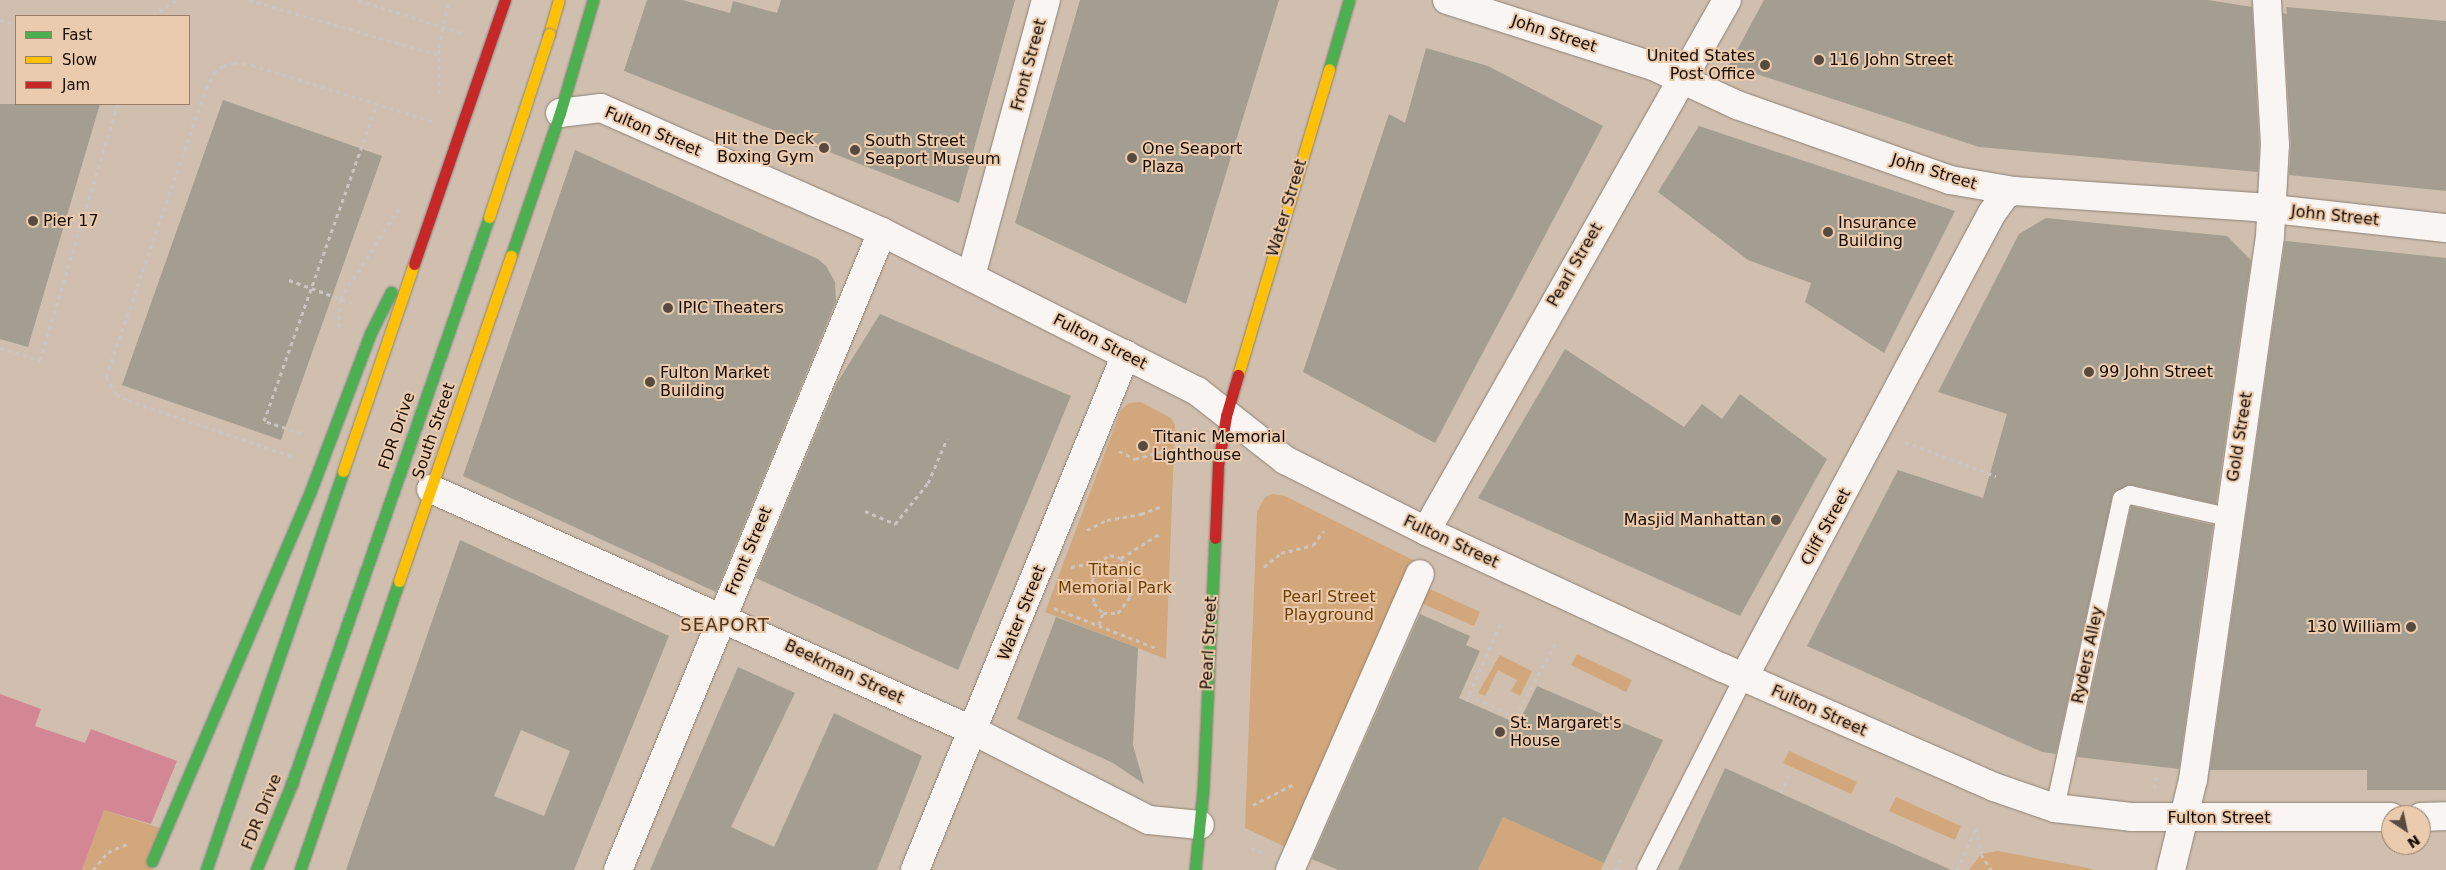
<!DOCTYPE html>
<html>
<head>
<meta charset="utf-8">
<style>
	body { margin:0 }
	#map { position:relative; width:2446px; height:870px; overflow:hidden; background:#d0bfaf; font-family:"DejaVu Sans",sans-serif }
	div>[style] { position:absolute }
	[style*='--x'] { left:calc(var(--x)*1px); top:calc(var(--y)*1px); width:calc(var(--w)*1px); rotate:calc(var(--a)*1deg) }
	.green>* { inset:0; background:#d2a77b }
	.water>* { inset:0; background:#d38794 }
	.building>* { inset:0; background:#a39e90 }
	.path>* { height:3px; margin-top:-1.5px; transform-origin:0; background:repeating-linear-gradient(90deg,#cac5c1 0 4px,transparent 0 8px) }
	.roads { filter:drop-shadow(0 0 1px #8e8175) drop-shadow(0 0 1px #8e8175) }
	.lane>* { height:18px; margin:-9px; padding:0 9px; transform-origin:9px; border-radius:9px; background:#f8f5f3 }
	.street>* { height:28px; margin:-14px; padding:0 14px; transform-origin:14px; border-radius:14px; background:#f8f5f3 }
	.fast>* { height:11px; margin:-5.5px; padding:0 5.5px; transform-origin:5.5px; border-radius:5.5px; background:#4caf50 }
	.slow>* { height:11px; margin:-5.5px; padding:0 5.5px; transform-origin:5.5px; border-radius:5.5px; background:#ffc107 }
	.jam>* { height:11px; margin:-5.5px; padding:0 5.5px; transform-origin:5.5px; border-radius:5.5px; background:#c62828 }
	.bridges { filter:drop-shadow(0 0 1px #838788) drop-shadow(0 0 1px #838788) }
	.fast-bridge>* { height:11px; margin:-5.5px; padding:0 5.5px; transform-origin:5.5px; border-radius:5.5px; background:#4caf50 }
	.slow-bridge>* { height:11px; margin:-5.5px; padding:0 5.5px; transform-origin:5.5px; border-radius:5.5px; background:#ffc107 }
	.jam-bridge>* { height:11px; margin:-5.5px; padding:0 5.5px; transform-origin:5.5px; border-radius:5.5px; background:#c62828 }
	.dots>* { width:14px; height:14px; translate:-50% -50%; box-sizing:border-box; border:2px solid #ebcbad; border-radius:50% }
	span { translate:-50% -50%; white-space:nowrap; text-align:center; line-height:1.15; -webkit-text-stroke:4px #ebcbad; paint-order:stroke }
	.street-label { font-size:16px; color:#160b03 }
	.poi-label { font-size:16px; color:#160b03 }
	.right { translate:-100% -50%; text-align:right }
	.left { translate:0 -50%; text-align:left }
	.park-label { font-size:16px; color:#6f3f00 }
	.neighbourhood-label { font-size:18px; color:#4c3319; letter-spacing:1px }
	.legend { position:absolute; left:15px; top:15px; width:175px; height:90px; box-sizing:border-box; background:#ebcbad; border:1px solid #967e69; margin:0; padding:6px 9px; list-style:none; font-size:15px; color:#160b03 }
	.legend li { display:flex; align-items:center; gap:10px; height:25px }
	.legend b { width:25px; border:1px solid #967e69 }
	.north { position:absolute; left:2381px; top:805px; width:50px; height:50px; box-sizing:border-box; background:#ebcbad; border:1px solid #967e69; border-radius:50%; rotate:146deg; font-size:14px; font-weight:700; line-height:20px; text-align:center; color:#160b03 }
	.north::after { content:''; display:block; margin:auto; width:18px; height:22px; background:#574a3f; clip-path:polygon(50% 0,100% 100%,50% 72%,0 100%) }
</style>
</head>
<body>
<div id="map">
	<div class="green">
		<div style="clip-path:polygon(1141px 402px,1171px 418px,1175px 425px,1166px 659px,1045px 612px,1121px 410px,1129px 403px)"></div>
		<div style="clip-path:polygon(1272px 494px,1285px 496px,1429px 568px,1421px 585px,1480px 612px,1474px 626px,1414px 600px,1300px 854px,1245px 828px,1257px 512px,1265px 497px)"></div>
		<div style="clip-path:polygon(1577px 654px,1632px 680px,1626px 692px,1571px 665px)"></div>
		<div style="clip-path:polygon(1500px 655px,1532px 671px,1520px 696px,1511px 691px,1517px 680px,1498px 670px,1485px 696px,1478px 693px)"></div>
		<div style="clip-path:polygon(1789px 751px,1857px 782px,1851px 794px,1783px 763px)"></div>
		<div style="clip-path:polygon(1896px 797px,1961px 826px,1955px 840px,1889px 811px)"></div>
		<div style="clip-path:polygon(104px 810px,166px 830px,152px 870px,82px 870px)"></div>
		<div style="clip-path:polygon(1503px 817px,1604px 863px,1601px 870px,1478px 870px)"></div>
		<div style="clip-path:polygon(1998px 851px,2088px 868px,2094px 870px,1969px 870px,1981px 854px)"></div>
	</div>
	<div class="water">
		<div style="clip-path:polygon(0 694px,41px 709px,35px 726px,85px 743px,91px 729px,177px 761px,151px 824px,104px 810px,82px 870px,0 870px)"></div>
	</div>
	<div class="building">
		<div style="clip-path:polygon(647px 0,682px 0,730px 13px,733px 1px,777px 13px,781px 0,1015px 0,959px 203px,624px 71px)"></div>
		<div style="clip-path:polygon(1080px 0,1279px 0,1186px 304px,1015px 223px)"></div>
		<div style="clip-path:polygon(1764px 0,2208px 0,2252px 7px,2259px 145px,2258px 172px,1979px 147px,1729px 65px)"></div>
		<div style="clip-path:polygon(2286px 7px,2446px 21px,2446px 191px,2289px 175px,2291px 144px,2283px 13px,2287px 14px)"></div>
		<div style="clip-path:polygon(1426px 48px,1488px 66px,1603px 126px,1435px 443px,1303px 372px,1389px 114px,1405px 123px)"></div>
		<div style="clip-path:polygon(223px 100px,382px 156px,281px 440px,122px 385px)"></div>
		<div style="clip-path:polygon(0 104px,100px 104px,28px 347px,0 339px)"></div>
		<div style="clip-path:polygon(1699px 126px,1955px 211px,1884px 353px,1805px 302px,1811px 283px,1748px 260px,1658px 192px)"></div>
		<div style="clip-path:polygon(575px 150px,818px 259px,826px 266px,835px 282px,836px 301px,716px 592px,463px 476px)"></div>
		<div style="clip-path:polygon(2046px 218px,2227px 236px,2251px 260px,2216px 504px,2132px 485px,2113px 493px,2056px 754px,2042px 752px,1807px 646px,1898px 470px,1983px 498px,2007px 414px,1938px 392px,2019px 234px)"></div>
		<div style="clip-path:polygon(2285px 241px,2446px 258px,2446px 790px,2367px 790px,2367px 770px,2210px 770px)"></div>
		<div style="clip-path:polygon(880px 314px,1071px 396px,958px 670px,756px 578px,837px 383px)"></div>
		<div style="clip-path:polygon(1565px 349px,1684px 427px,1702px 404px,1722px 419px,1740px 394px,1827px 459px,1740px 616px,1478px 498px)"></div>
		<div style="clip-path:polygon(2131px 506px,2213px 525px,2179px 769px,2077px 757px)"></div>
		<div style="clip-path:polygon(evenodd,460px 540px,669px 636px,574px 870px,346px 870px,460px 540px,521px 730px,570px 751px,544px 816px,494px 796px,521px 730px)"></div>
		<div style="clip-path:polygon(1420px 614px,1470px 636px,1466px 645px,1480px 651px,1459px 698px,1518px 724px,1537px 686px,1663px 740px,1604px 863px,1503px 817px,1478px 870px,1338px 870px,1312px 859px)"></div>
		<div style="clip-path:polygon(1056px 617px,1138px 648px,1133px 745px,1144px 784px,1113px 763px,1017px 719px)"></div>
		<div style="clip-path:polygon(738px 667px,795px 693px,731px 827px,774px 847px,834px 713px,922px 756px,877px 870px,650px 870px)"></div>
		<div style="clip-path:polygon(1725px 768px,1866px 832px,1951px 870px,1678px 870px)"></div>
	</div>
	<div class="path">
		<div style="--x:249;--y:0;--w:198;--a:16.1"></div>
		<div style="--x:358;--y:0;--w:109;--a:17.6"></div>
		<div style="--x:153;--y:16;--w:28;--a:-35"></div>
		<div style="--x:0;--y:20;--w:16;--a:14"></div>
		<div style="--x:439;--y:93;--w:46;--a:-90"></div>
		<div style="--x:439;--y:47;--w:48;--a:-78"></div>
		<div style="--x:289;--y:280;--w:67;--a:20.1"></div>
		<div style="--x:339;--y:327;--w:28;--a:-88"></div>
		<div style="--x:340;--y:299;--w:113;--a:-56.9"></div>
		<div style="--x:0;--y:348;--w:42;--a:16.7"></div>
		<div style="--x:40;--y:360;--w:268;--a:-73.1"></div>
		<div style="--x:301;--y:433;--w:39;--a:-162"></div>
		<div style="--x:264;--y:421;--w:337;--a:-70.4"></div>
		<div style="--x:1905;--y:442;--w:97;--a:20.5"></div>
		<div style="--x:1119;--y:451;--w:18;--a:27"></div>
		<div style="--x:1135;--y:459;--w:29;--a:-16"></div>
		<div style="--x:291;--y:456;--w:173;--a:-161.1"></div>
		<div style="--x:127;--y:400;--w:13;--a:-151"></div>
		<div style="--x:116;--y:394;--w:20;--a:-120"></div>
		<div style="--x:106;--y:377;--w:305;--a:-70.9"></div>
		<div style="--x:206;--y:89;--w:18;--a:-63"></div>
		<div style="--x:214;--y:73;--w:11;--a:-38"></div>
		<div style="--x:223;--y:66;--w:11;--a:-15"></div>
		<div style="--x:234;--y:63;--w:18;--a:6"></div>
		<div style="--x:252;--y:65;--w:189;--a:17.3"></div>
		<div style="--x:865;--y:511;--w:33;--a:23"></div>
		<div style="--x:895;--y:524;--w:53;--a:-51.2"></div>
		<div style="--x:928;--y:483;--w:48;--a:-66.6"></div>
		<div style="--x:1087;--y:530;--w:22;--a:-27"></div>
		<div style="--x:1107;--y:520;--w:35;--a:-10"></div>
		<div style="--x:1141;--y:514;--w:22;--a:-21"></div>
		<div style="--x:1097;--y:562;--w:15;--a:-28"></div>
		<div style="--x:1110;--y:555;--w:11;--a:15"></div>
		<div style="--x:1071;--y:567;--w:26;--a:-11"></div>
		<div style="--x:1097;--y:562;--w:21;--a:104"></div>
		<div style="--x:1092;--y:582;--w:21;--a:85"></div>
		<div style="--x:1094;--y:603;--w:13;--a:48"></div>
		<div style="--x:1103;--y:613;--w:15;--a:0"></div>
		<div style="--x:1118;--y:613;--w:20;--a:-53"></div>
		<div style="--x:1130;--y:597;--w:21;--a:-93"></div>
		<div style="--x:1129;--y:576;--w:20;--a:-114"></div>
		<div style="--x:1121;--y:558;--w:47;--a:-32"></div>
		<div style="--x:1264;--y:567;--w:22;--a:-39"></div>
		<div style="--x:1281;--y:553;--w:33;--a:-14"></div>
		<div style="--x:1313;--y:545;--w:18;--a:-52"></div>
		<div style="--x:1054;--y:608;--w:110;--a:21.4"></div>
		<div style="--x:1099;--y:625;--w:13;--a:-72"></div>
		<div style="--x:1469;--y:695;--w:51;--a:25.6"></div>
		<div style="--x:1515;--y:717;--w:83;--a:-61.3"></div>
		<div style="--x:1466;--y:701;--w:89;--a:-66"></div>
		<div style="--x:2154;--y:788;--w:11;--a:-80"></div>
		<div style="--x:1781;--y:793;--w:20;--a:-66"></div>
		<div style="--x:1253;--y:805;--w:46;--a:-27.1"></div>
		<div style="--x:1976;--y:828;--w:26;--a:79"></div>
		<div style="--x:1981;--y:854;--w:19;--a:58"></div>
		<div style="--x:1251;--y:848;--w:14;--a:21"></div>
		<div style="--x:93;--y:870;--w:23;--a:-50"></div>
		<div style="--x:108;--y:852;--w:21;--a:-23"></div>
		<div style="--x:1616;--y:870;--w:12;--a:-66"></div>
		<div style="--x:1957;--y:870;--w:46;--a:-65.7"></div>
	</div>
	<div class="roads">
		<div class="lane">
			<div style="--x:2055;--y:808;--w:316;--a:-77.8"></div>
			<div style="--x:2122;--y:499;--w:9;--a:-27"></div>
			<div style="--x:2130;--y:495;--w:100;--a:12.7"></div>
			<div style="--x:1646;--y:870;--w:216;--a:-63.1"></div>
		</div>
		<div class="street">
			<div style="--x:1447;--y:0;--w:216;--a:17.8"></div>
			<div style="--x:1653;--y:66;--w:93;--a:24.9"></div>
			<div style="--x:1737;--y:105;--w:226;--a:19.4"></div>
			<div style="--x:1950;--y:180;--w:65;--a:9.8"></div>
			<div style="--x:2014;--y:191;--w:242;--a:3.8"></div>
			<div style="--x:2255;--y:207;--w:192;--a:6.3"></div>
			<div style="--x:560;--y:113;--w:41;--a:-7"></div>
			<div style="--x:601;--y:108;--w:307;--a:23.8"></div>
			<div style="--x:882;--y:232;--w:353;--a:26.8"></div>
			<div style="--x:1197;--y:391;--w:112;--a:38.1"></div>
			<div style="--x:1285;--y:460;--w:158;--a:26.7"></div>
			<div style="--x:1426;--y:531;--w:327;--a:24.8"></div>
			<div style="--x:1723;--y:668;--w:296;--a:23.7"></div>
			<div style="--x:1994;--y:787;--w:65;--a:19"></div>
			<div style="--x:2055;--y:808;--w:78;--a:6.7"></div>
			<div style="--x:2132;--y:817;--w:259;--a:0"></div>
			<div style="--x:971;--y:276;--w:286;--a:-74.8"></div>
			<div style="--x:431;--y:489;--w:594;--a:24.02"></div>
			<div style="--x:974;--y:731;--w:196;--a:27"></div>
			<div style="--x:1149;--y:820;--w:51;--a:5.6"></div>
			<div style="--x:1426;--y:531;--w:610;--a:-60.45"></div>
			<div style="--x:1744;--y:677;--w:526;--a:-61.88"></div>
			<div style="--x:1992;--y:213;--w:22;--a:-54"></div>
			<div style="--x:2005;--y:195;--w:10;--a:-24"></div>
			<div style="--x:2421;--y:817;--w:25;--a:-2"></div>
			<div style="--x:618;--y:870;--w:690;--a:-67.52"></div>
			<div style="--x:915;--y:870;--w:557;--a:-67.76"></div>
			<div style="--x:1290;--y:870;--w:323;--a:-66.3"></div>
			<div style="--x:2171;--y:870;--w:93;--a:-76.3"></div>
			<div style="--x:2193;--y:780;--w:549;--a:-81.94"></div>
			<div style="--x:2270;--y:236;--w:91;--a:-86.9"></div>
			<div style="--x:2275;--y:145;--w:145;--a:-93.2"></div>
		</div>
		<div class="fast">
			<div style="--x:1329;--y:69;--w:72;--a:-73.8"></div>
			<div style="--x:511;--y:256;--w:151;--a:-71.1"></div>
			<div style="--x:560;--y:113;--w:118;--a:-73.7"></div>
			<div style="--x:256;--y:870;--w:94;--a:-67.5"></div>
			<div style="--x:300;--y:870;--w:305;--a:-71.1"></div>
			<div style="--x:1195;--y:870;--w:80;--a:-84.3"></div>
			<div style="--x:1203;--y:790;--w:252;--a:-87.3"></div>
		</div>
		<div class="slow">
			<div style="--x:549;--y:34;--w:35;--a:-74"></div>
			<div style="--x:1238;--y:375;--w:319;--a:-73.4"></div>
			<div style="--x:399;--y:581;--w:344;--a:-71"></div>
		</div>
		<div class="jam">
			<div style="--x:1215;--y:538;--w:73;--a:-87.6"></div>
			<div style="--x:1218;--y:465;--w:50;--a:-80.7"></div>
			<div style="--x:1226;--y:416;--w:43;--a:-73.7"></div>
		</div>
	</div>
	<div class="bridges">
		<div class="fast-bridge">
			<div style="--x:292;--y:783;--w:599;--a:-70.81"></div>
			<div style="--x:152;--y:861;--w:398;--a:-66.8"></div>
			<div style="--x:309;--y:495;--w:172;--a:-69.2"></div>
			<div style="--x:370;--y:334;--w:47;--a:-63.4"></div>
			<div style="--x:206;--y:870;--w:422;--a:-71"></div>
		</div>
		<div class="slow-bridge">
			<div style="--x:489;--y:217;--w:193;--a:-71.8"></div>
			<div style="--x:343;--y:471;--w:219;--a:-71.1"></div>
		</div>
		<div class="jam-bridge">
			<div style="--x:414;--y:264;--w:279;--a:-71"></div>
		</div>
	</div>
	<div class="dots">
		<div style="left:1819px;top:60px;background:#574a3f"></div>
		<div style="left:1765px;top:65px;background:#574a3f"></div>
		<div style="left:824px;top:148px;background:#574a3f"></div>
		<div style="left:855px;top:150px;background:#574a3f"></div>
		<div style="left:1132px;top:158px;background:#574a3f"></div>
		<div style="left:33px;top:221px;background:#574a3f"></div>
		<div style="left:1828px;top:232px;background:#574a3f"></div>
		<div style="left:668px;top:308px;background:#574a3f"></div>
		<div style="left:2089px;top:372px;background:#574a3f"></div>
		<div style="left:650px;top:382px;background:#574a3f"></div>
		<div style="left:1143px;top:446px;background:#574a3f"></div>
		<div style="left:1776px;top:520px;background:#574a3f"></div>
		<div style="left:2411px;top:627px;background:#574a3f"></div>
		<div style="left:1500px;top:732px;background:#574a3f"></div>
	</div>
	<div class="street-label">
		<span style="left:1554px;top:34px;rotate:18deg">John Street</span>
		<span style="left:1029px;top:65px;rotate:-75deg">Front Street</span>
		<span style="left:653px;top:132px;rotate:23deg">Fulton Street</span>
		<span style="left:1934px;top:172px;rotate:17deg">John Street</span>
		<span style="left:1287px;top:208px;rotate:-73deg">Water Street</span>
		<span style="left:2335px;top:216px;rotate:6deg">John Street</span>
		<span style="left:1575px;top:265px;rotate:-60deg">Pearl Street</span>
		<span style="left:1100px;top:342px;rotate:27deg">Fulton Street</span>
		<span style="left:397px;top:431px;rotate:-71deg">FDR Drive</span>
		<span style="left:434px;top:431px;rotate:-71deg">South Street</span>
		<span style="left:2240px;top:437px;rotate:-81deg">Gold Street</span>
		<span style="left:1826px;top:527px;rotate:-61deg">Cliff Street</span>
		<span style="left:1451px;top:542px;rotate:25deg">Fulton Street</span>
		<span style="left:749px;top:551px;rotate:-67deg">Front Street</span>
		<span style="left:1022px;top:613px;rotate:-68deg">Water Street</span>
		<span style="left:1209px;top:643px;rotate:-87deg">Pearl Street</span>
		<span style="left:2088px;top:655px;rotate:-78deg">Ryders Alley</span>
		<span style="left:844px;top:672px;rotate:25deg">Beekman Street</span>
		<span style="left:1819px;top:711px;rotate:24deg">Fulton Street</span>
		<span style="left:262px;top:812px;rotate:-68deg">FDR Drive</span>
		<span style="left:2219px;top:818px">Fulton Street</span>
	</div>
	<div class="poi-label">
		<span class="right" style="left:1755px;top:65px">United States<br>Post Office</span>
		<span class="left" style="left:1829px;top:60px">116 John Street</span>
		<span class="right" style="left:814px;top:148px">Hit the Deck<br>Boxing Gym</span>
		<span class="left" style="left:865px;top:150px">South Street<br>Seaport Museum</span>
		<span class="left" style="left:1142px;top:158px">One Seaport<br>Plaza</span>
		<span class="left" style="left:43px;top:221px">Pier 17</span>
		<span class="left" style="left:1838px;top:232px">Insurance<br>Building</span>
		<span class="left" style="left:678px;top:308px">IPIC Theaters</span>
		<span class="left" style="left:2099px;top:372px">99 John Street</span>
		<span class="left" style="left:660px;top:382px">Fulton Market<br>Building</span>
		<span class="left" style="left:1153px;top:446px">Titanic Memorial<br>Lighthouse</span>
		<span class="right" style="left:1766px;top:520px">Masjid Manhattan</span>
		<span class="right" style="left:2401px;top:627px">130 William</span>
		<span class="left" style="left:1510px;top:732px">St. Margaret's<br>House</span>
	</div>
	<div class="park-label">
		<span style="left:1115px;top:579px">Titanic<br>Memorial Park</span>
		<span style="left:1329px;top:606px">Pearl Street<br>Playground</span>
	</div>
	<div class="neighbourhood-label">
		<span style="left:725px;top:625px">SEAPORT</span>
	</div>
	<ul class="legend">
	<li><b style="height:6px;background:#4caf50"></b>Fast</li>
	<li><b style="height:6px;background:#ffc107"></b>Slow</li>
	<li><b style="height:6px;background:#c62828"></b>Jam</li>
	</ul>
	<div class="north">N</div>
</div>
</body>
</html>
